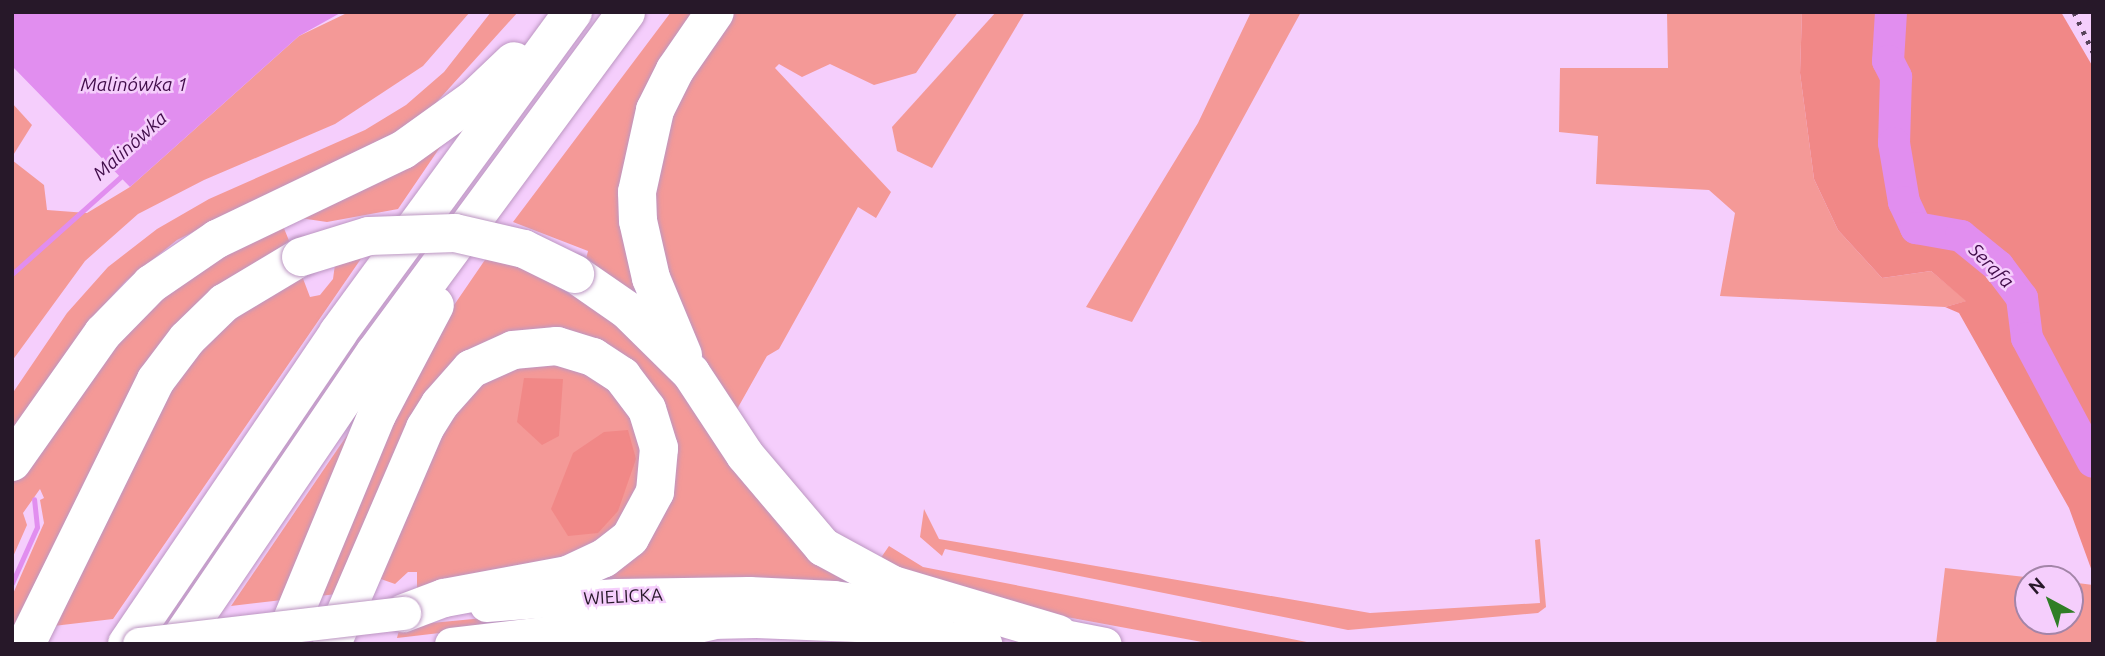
<!DOCTYPE html>
<html>
<head>
<meta charset="utf-8">
<style>
	body { margin:0 }
	#map { position:relative; width:2105px; height:656px; overflow:hidden; background:#f5cefc; font-family:Ubuntu,sans-serif }
	div>[style] { position:absolute }
	[style*='--x'] { left:calc(var(--x)*1px); top:calc(var(--y)*1px); width:calc(var(--w)*1px); rotate:calc(var(--a)*1deg) }
	.green>* { inset:0; background:#f49997 }
	.forest>* { inset:0; background:#f18887 }
	.water>* { inset:0; background:#e18eef }
	.stream>* { height:5px; margin:-2.5px; padding:0 2.5px; transform-origin:2.5px; border-radius:2.5px; background:#e18eef }
	.river>* { height:32px; margin:-16px; padding:0 16px; transform-origin:16px; border-radius:16px; background:#e18eef }
	.roads { filter:drop-shadow(0 0 2px #bc96c2) drop-shadow(0 0 2px #bc96c2) }
	.primary>* { height:33px; margin:-16.5px; padding:0 16.5px; transform-origin:16.5px; border-radius:16.5px; background:#fff }
	.highway>* { height:38px; margin:-19px; padding:0 19px; transform-origin:19px; border-radius:19px; background:#fff }
	.rail>* { height:5px; margin-top:-2.5px; transform-origin:0; background:repeating-linear-gradient(90deg,#57425a 0 3.5px,transparent 0 10.5px) }
	.bridges { filter:drop-shadow(0 0 2px #bc96c2) drop-shadow(0 0 2px #bc96c2) }
	.primary-bridge>* { height:33px; margin:-16.5px; padding:0 16.5px; transform-origin:16.5px; border-radius:16.5px; background:#fff }
	.highway-bridge>* { height:38px; margin:-19px; padding:0 19px; transform-origin:19px; border-radius:19px; background:#fff }
	span { translate:-50% -50%; white-space:nowrap; text-align:center; line-height:1.15; -webkit-text-stroke:5px #f5cefc; paint-order:stroke }
	.street-label { font-size:18px; color:#271829 }
	.water-label { font-size:19px; color:#410d4a; font-style:italic }
	.frame { position:absolute; inset:0; border:14px solid #271829; pointer-events:none }
	.north { position:absolute; left:2014px; top:565px; width:70px; height:70px; box-sizing:border-box; background:#f5cefc; border:2px solid #a385a8; border-radius:50%; rotate:319deg; font-size:19px; font-weight:700; line-height:28px; text-align:center; color:#271829 }
	.north::after { content:''; display:block; margin:auto; width:24px; height:32px; background:#307e26; clip-path:polygon(50% 0,100% 100%,50% 72%,0 100%) }
</style>
</head>
<body>
<div id="map">
	<div class="green">
		<div style="clip-path:polygon(349px 12px,470px 12px,423px 66px,335px 124px,204px 180px,138px 214px,85px 261px,12px 361px,12px 160px,44px 185px,47px 210px,87px 213px,130px 187px,299px 36px)"></div>
		<div style="clip-path:polygon(491px 12px,518px 12px,434px 105px,394px 133px,177px 240px,126px 281px,89px 321px,12px 431px,12px 394px,67px 313px,108px 267px,157px 229px,209px 199px,365px 130px,406px 105px,444px 72px)"></div>
		<div style="clip-path:polygon(671px 12px,702px 12px,658px 75px,647px 304px,586px 259px,588px 251px,513px 222px)"></div>
		<div style="clip-path:polygon(727px 12px,958px 12px,916px 73px,874px 85px,830px 64px,802px 77px,779px 64px,775px 68px,891px 192px,876px 218px,858px 207px,779px 349px,767px 356px,736px 411px,680px 319px,651px 198px,659px 127px)"></div>
		<div style="clip-path:polygon(996px 12px,1025px 12px,932px 168px,897px 151px,892px 127px)"></div>
		<div style="clip-path:polygon(1251px 12px,1301px 12px,1132px 322px,1086px 307px,1198px 123px)"></div>
		<div style="clip-path:polygon(1667px 12px,1802px 12px,1800px 73px,1814px 179px,1838px 230px,1882px 278px,1931px 271px,1967px 301px,1945px 307px,1720px 296px,1735px 213px,1709px 190px,1596px 184px,1598px 136px,1559px 132px,1560px 68px,1668px 68px)"></div>
		<div style="clip-path:polygon(12px 103px,32px 125px,12px 157px)"></div>
		<div style="clip-path:polygon(447px 137px,398px 209px,327px 222px,300px 218px,283px 226px,290px 243px,217px 288px,12px 631px,12px 596px,44px 523px,40px 500px,44px 498px,40px 489px,23px 513px,27px 525px,12px 559px,12px 483px,74px 393px,174px 282px)"></div>
		<div style="clip-path:polygon(367px 250px,113px 619px,45px 627px,195px 345px,299px 268px,310px 297px,320px 295px,333px 279px,336px 257px)"></div>
		<div style="clip-path:polygon(489px 254px,584px 287px,874px 589px,576px 588px,649px 530px,636px 377px,487px 349px,346px 593px,319px 596px,404px 396px,450px 311px)"></div>
		<div style="clip-path:polygon(537px 356px,616px 384px,649px 466px,605px 547px,417px 589px,417px 572px,408px 572px,395px 584px,378px 578px,422px 457px,467px 389px)"></div>
		<div style="clip-path:polygon(376px 394px,291px 599px,231px 606px,339px 447px)"></div>
		<div style="clip-path:polygon(924px 509px,939px 539px,1370px 613px,1540px 603px,1535px 540px,1540px 539px,1546px 607px,1538px 613px,1348px 630px,945px 549px,942px 556px,920px 537px)"></div>
		<div style="clip-path:polygon(889px 546px,923px 567px,1317px 644px,1213px 644px,1061px 616px,878px 562px)"></div>
		<div style="clip-path:polygon(1945px 568px,2042px 579px,2028px 579px,2028px 621px,2070px 621px,2070px 582px,2093px 585px,2093px 644px,1936px 644px)"></div>
		<div style="clip-path:polygon(569px 610px,566px 618px,397px 638px,400px 626px)"></div>
	</div>
	<div class="forest">
		<div style="clip-path:polygon(1802px 12px,2061px 12px,2093px 67px,2093px 574px,2069px 508px,1959px 313px,1945px 307px,1966px 301px,1931px 271px,1882px 278px,1838px 230px,1814px 179px,1800px 73px)"></div>
		<div style="clip-path:polygon(524px 378px,563px 379px,559px 436px,542px 445px,517px 422px)"></div>
		<div style="clip-path:polygon(628px 430px,636px 459px,618px 511px,598px 533px,568px 536px,551px 509px,573px 453px,604px 432px)"></div>
	</div>
	<div class="water">
		<div style="clip-path:polygon(12px 12px,342px 12px,299px 36px,130px 187px,12px 66px)"></div>
	</div>
	<div class="stream">
		<div style="--x:12;--y:274;--w:152;--a:-41.8"></div>
		<div style="--x:12;--y:583;--w:61;--a:-65.9"></div>
		<div style="--x:37;--y:527;--w:28;--a:-96"></div>
	</div>
	<div class="river">
		<div style="--x:1891;--y:12;--w:49;--a:93.5"></div>
		<div style="--x:1888;--y:61;--w:18;--a:63"></div>
		<div style="--x:1896;--y:77;--w:66;--a:91.7"></div>
		<div style="--x:1894;--y:143;--w:60;--a:80.4"></div>
		<div style="--x:1904;--y:202;--w:29;--a:65"></div>
		<div style="--x:1916;--y:228;--w:46;--a:10.1"></div>
		<div style="--x:1961;--y:236;--w:48;--a:39"></div>
		<div style="--x:1998;--y:266;--w:40;--a:53"></div>
		<div style="--x:2022;--y:298;--w:40;--a:82.9"></div>
		<div style="--x:2027;--y:338;--w:140;--a:62"></div>
	</div>
	<div class="roads">
		<div class="primary">
			<div style="--x:486;--y:605;--w:131;--a:-4.4"></div>
			<div style="--x:617;--y:595;--w:132;--a:-0.9"></div>
			<div style="--x:749;--y:593;--w:85;--a:2.7"></div>
			<div style="--x:834;--y:597;--w:105;--a:8.2"></div>
			<div style="--x:1033;--y:630;--w:73;--a:11"></div>
			<div style="--x:451;--y:644;--w:170;--a:-6.7"></div>
			<div style="--x:620;--y:624;--w:136;--a:-1.3"></div>
			<div style="--x:756;--y:621;--w:126;--a:2.3"></div>
			<div style="--x:882;--y:626;--w:105;--a:9.9"></div>
		</div>
		<div class="highway">
			<div style="--x:575;--y:274;--w:63;--a:34.7"></div>
			<div style="--x:627;--y:310;--w:90;--a:44.5"></div>
			<div style="--x:691;--y:373;--w:98;--a:56.6"></div>
			<div style="--x:745;--y:455;--w:121;--a:49.7"></div>
			<div style="--x:823;--y:547;--w:80;--a:28.5"></div>
			<div style="--x:893;--y:585;--w:172;--a:16.5"></div>
			<div style="--x:683;--y:355;--w:83;--a:-112.6"></div>
			<div style="--x:651;--y:278;--w:58;--a:-102.8"></div>
			<div style="--x:638;--y:221;--w:29;--a:-92"></div>
			<div style="--x:637;--y:192;--w:84;--a:-77.6"></div>
			<div style="--x:655;--y:110;--w:45;--a:-63.4"></div>
			<div style="--x:675;--y:70;--w:70;--a:-55.4"></div>
			<div style="--x:12;--y:462;--w:158;--a:-54.8"></div>
			<div style="--x:103;--y:333;--w:69;--a:-45.6"></div>
			<div style="--x:151;--y:284;--w:80;--a:-34.3"></div>
			<div style="--x:217;--y:239;--w:206;--a:-25.6"></div>
			<div style="--x:403;--y:150;--w:87;--a:-35.7"></div>
			<div style="--x:474;--y:99;--w:55;--a:-43.5"></div>
			<div style="--x:26;--y:644;--w:294;--a:-63.8"></div>
			<div style="--x:156;--y:380;--w:51;--a:-52.9"></div>
			<div style="--x:187;--y:339;--w:52;--a:-44.2"></div>
			<div style="--x:224;--y:303;--w:90;--a:-30.9"></div>
			<div style="--x:127;--y:644;--w:376;--a:-55.8"></div>
			<div style="--x:338;--y:333;--w:398;--a:-53.8"></div>
			<div style="--x:177;--y:644;--w:352;--a:-55.8"></div>
			<div style="--x:375;--y:353;--w:423;--a:-53.6"></div>
			<div style="--x:282;--y:644;--w:248;--a:-67.5"></div>
			<div style="--x:377;--y:415;--w:124;--a:-62.2"></div>
			<div style="--x:332;--y:644;--w:235;--a:-66.7"></div>
			<div style="--x:425;--y:428;--w:28;--a:-58"></div>
			<div style="--x:440;--y:404;--w:47;--a:-48.5"></div>
			<div style="--x:471;--y:369;--w:46;--a:-24.3"></div>
			<div style="--x:513;--y:350;--w:44;--a:-5.2"></div>
			<div style="--x:557;--y:346;--w:38;--a:17"></div>
			<div style="--x:593;--y:357;--w:35;--a:33"></div>
			<div style="--x:622;--y:376;--w:41;--a:52.9"></div>
			<div style="--x:647;--y:409;--w:41;--a:72.9"></div>
			<div style="--x:659;--y:448;--w:44;--a:95.2"></div>
			<div style="--x:655;--y:492;--w:52;--a:118.5"></div>
			<div style="--x:630;--y:538;--w:33;--a:142"></div>
			<div style="--x:604;--y:558;--w:40;--a:155"></div>
			<div style="--x:568;--y:575;--w:126;--a:169.5"></div>
			<div style="--x:444;--y:598;--w:43;--a:159.4"></div>
			<div style="--x:610;--y:644;--w:104;--a:-12.8"></div>
		</div>
	</div>
	<div class="rail">
		<div style="--x:2074;--y:12;--w:44;--a:64.6"></div>
	</div>
	<div class="bridges">
		<div class="primary-bridge">
			<div style="--x:139;--y:644;--w:267;--a:-6.7"></div>
		</div>
		<div class="highway-bridge">
			<div style="--x:301;--y:257;--w:71;--a:-17.2"></div>
			<div style="--x:369;--y:236;--w:86;--a:-2"></div>
			<div style="--x:455;--y:233;--w:71;--a:13.1"></div>
			<div style="--x:524;--y:249;--w:57;--a:26.1"></div>
		</div>
	</div>
	<div class="street-label">
		<span style="left:623px;top:596px;rotate:-3deg">WIELICKA</span>
	</div>
	<div class="water-label">
		<span style="left:134px;top:85px">Malinówka 1</span>
		<span style="left:130px;top:146px;rotate:-42deg">Malinówka</span>
		<span style="left:1991px;top:266px;rotate:45deg">Serafa</span>
	</div>
	<div class="frame"></div>
	<div class="north">N</div>
</div>
</body>
</html>
